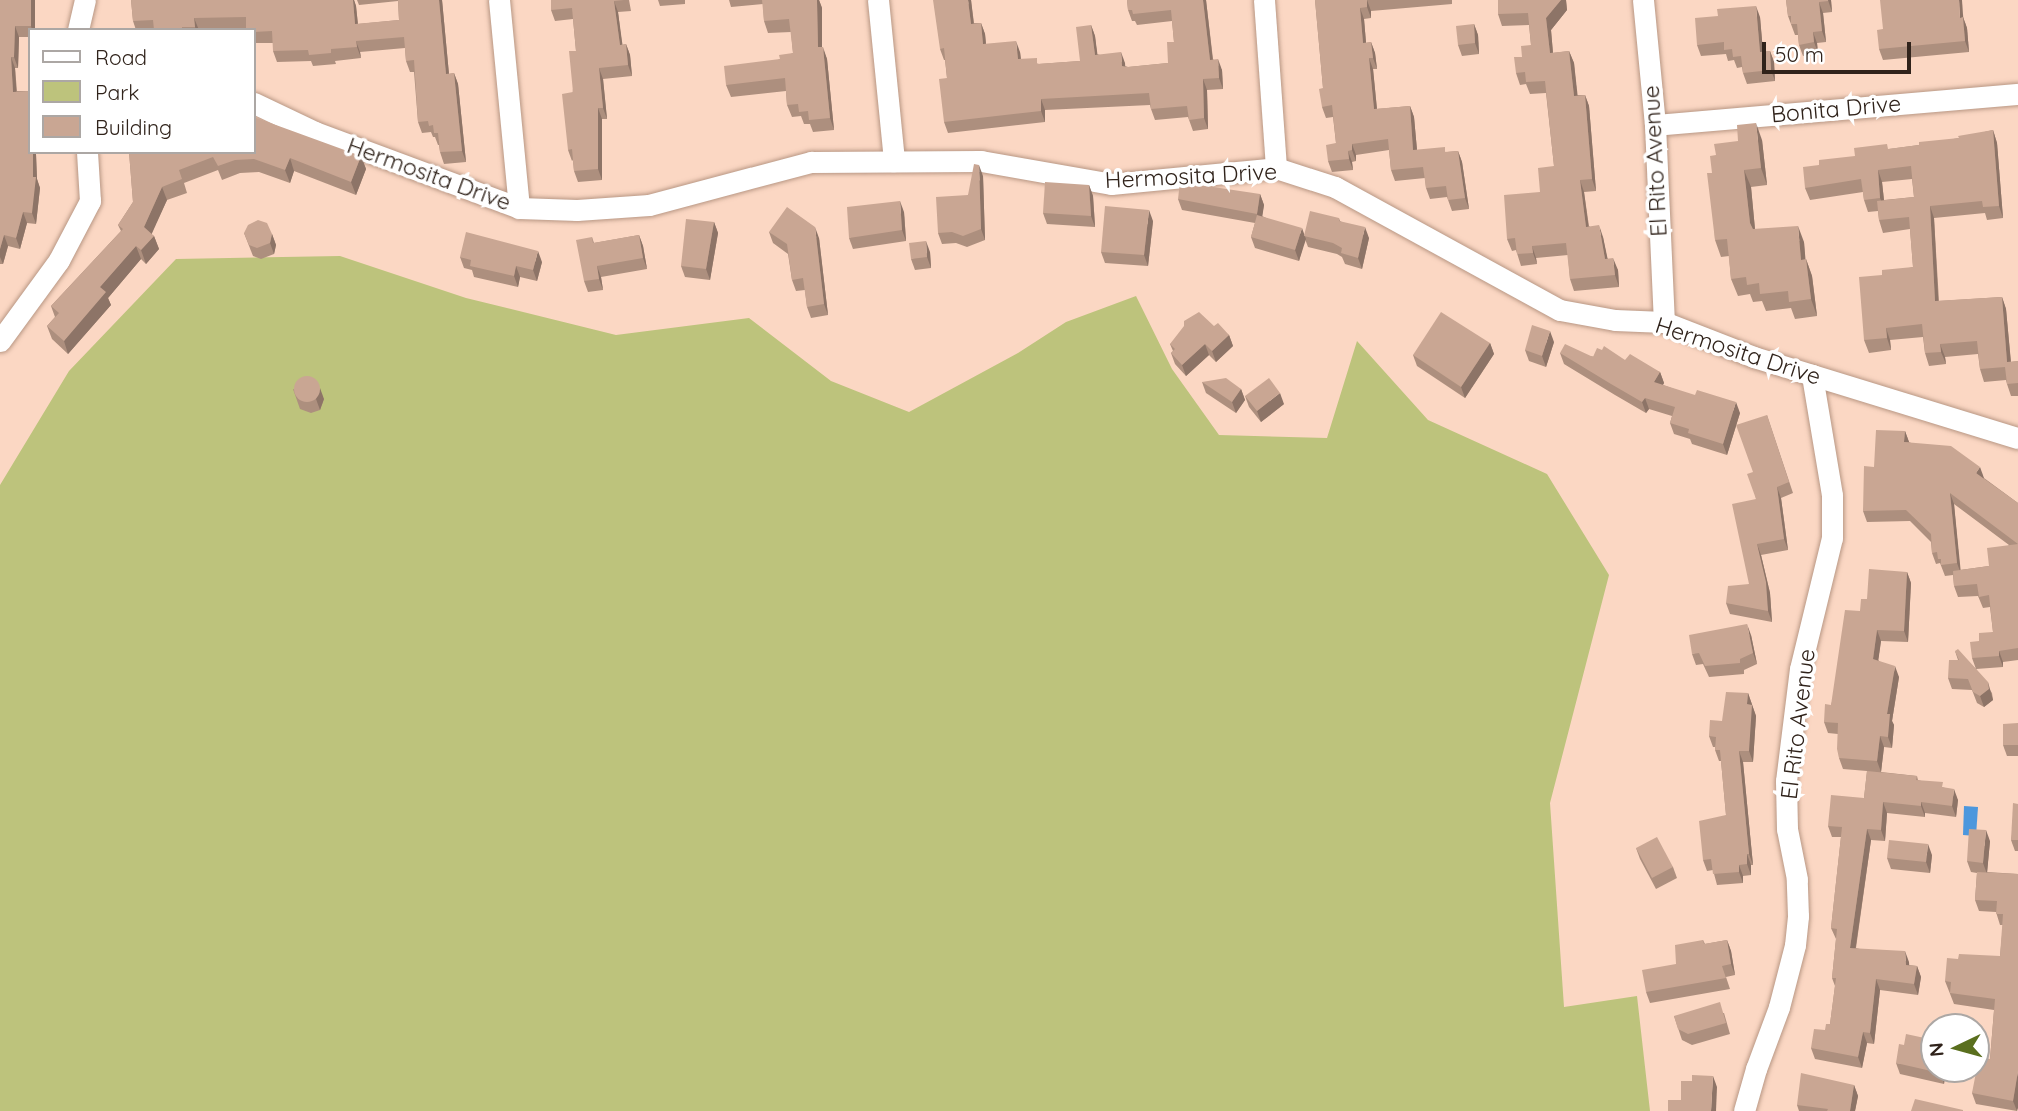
<!DOCTYPE html>
<html>
<head>
<meta charset="utf-8">
<style>
	body { margin:0 }
	#map { position:relative; width:2018px; height:1111px; overflow:hidden; background:#fbd7c3; font-family:Quicksand,sans-serif }
	div>[style] { position:absolute }
	[style*='--x'] { left:calc(var(--x)*1px); top:calc(var(--y)*1px); width:calc(var(--w)*1px); rotate:calc(var(--a)*1deg) }
	.green>* { inset:0; background:#bdc37c }
	.water>* { inset:0; background:#4c97dd }
	.roads { filter:drop-shadow(0 0 2px #b89784) drop-shadow(0 0 2px #b89784) }
	.street>* { height:21px; margin:-10.5px; padding:0 10.5px; transform-origin:10.5px; border-radius:10.5px; background:#fff }
	.wall>* { inset:0; background:#ad8f7e }
	.shaded-wall>* { inset:0; background:#8d7467 }
	.building>* { inset:0; background:#c9a693 }
	.round { border-radius:50% }
	span { translate:-50% -50%; white-space:nowrap; text-align:center; line-height:1.15; -webkit-text-stroke:7px #fff; paint-order:stroke }
	.street-label { font-size:23px; color:#30231b }
	.legend { position:absolute; left:28px; top:28px; width:228px; height:126px; box-sizing:border-box; background:#fff; border:2px solid #aca7a4; margin:0; padding:9px 12px; list-style:none; font-size:21px; color:#30231b }
	.legend li { display:flex; align-items:center; gap:14px; height:35px }
	.legend b { width:35px; border:2px solid #aca7a4 }
	.north { position:absolute; left:1920px; top:1013px; width:70px; height:70px; box-sizing:border-box; background:#fff; border:2px solid #aca7a4; border-radius:50%; rotate:265deg; font-size:19px; font-weight:700; line-height:28px; text-align:center; color:#30231b }
	.north::after { content:''; display:block; margin:auto; width:24px; height:32px; background:#5a6f1e; clip-path:polygon(50% 0,100% 100%,50% 72%,0 100%) }
	.scale { position:absolute; left:1762px; top:42px; width:149px; height:32px; box-sizing:border-box; border:4px solid #30231b; border-top:0; padding-left:9px; font-size:21px; line-height:24px; white-space:nowrap; color:#30231b; -webkit-text-stroke:5px #fff; paint-order:stroke }
</style>
</head>
<body>
<div id="map">
	<div class="green">
		<div style="clip-path:polygon(340px 256px,466px 298px,616px 335px,749px 318px,831px 381px,909px 412px,1018px 353px,1066px 322px,1136px 296px,1172px 369px,1219px 435px,1327px 438px,1357px 341px,1428px 420px,1547px 474px,1609px 575px,1550px 803px,1564px 1007px,1637px 996px,1650px 1111px,0 1111px,0 485px,69px 371px,176px 259px)"></div>
	</div>
	<div class="water">
		<div style="clip-path:polygon(1964px 806px,1978px 807px,1976px 836px,1963px 835px)"></div>
	</div>
	<div class="roads">
		<div class="street">
			<div style="--x:499;--y:0;--w:209;--a:84.5"></div>
			<div style="--x:878;--y:0;--w:162;--a:84.3"></div>
			<div style="--x:1264;--y:0;--w:168;--a:85.9"></div>
			<div style="--x:1643;--y:0;--w:126;--a:84.5"></div>
			<div style="--x:1655;--y:125;--w:197;--a:87.4"></div>
			<div style="--x:78;--y:30;--w:31;--a:-77"></div>
			<div style="--x:254;--y:103;--w:68;--a:25.4"></div>
			<div style="--x:315;--y:132;--w:218;--a:20.4"></div>
			<div style="--x:519;--y:208;--w:58;--a:2"></div>
			<div style="--x:577;--y:210;--w:72;--a:-4"></div>
			<div style="--x:649;--y:205;--w:168;--a:-14.9"></div>
			<div style="--x:811;--y:162;--w:170;--a:-0.3"></div>
			<div style="--x:981;--y:161;--w:132;--a:10"></div>
			<div style="--x:1111;--y:184;--w:166;--a:-5.5"></div>
			<div style="--x:1276;--y:168;--w:62;--a:17.9"></div>
			<div style="--x:1335;--y:187;--w:256;--a:28.7"></div>
			<div style="--x:1560;--y:310;--w:56;--a:10.3"></div>
			<div style="--x:1615;--y:320;--w:49;--a:2.3"></div>
			<div style="--x:1664;--y:322;--w:97;--a:21.3"></div>
			<div style="--x:1754;--y:357;--w:276;--a:17.1"></div>
			<div style="--x:1655;--y:125;--w:364;--a:-4.9"></div>
			<div style="--x:0;--y:341;--w:100;--a:-53.9"></div>
			<div style="--x:59;--y:260;--w:67;--a:-62.3"></div>
			<div style="--x:90;--y:201;--w:49;--a:-93.5"></div>
			<div style="--x:1744;--y:1111;--w:44;--a:-74.1"></div>
			<div style="--x:1756;--y:1069;--w:66;--a:-69.6"></div>
			<div style="--x:1779;--y:1007;--w:64;--a:-75.5"></div>
			<div style="--x:1795;--y:945;--w:29;--a:-84"></div>
			<div style="--x:1798;--y:916;--w:37;--a:-92"></div>
			<div style="--x:1797;--y:879;--w:51;--a:-101.3"></div>
			<div style="--x:1787;--y:829;--w:48;--a:-91.2"></div>
			<div style="--x:1786;--y:781;--w:113;--a:-82.9"></div>
			<div style="--x:1800;--y:669;--w:135;--a:-76.3"></div>
			<div style="--x:1832;--y:538;--w:43;--a:-90"></div>
			<div style="--x:1832;--y:495;--w:122;--a:-99.5"></div>
		</div>
	</div>
	<div class="wall">
		<div style="clip-path:polygon(0 0,35px 0,35px 30px,30px 30px,30px 37px,19px 37px,18px 68px,15px 68px,17px 91px,29px 91px,30px 93px,30px 152px,44px 152px,44px 153px,36px 154px,37px 179px,40px 188px,36px 224px,27px 223px,20px 249px,8px 246px,3px 264px,0 264px)"></div>
		<div style="clip-path:polygon(131px 0,354px 0,356px 6px,358px 24px,399px 20px,398px 1px,359px 5px,357px 0,442px 0,449px 74px,454px 73px,458px 84px,466px 162px,444px 164px,440px 152px,439px 145px,438px 145px,435px 137px,433px 137px,431px 132px,422px 133px,418px 122px,414px 72px,410px 72px,406px 61px,405px 48px,360px 52px,361px 58px,335px 61px,336px 64px,313px 66px,311px 61px,277px 62px,273px 51px,273px 43px,254px 43px,254px 30px,246px 28px,136px 30px,133px 21px)"></div>
		<div style="clip-path:polygon(551px 0,629px 0,631px 11px,618px 12px,622px 45px,626px 44px,630px 55px,632px 76px,603px 79px,607px 119px,602px 119px,602px 180px,578px 182px,574px 171px,573px 160px,572px 161px,568px 150px,576px 51px,573px 19px,555px 21px,551px 10px)"></div>
		<div style="clip-path:polygon(658px 0,685px 0,685px 4px,660px 6px)"></div>
		<div style="clip-path:polygon(729px 0,819px 0,822px 8px,822px 47px,827px 59px,834px 130px,813px 132px,810px 124px,804px 124px,801px 116px,792px 117px,787px 105px,786px 91px,731px 97px,726px 85px,780px 59px,793px 53px,791px 32px,768px 33px,764px 21px,763px 4px,731px 7px)"></div>
		<div style="clip-path:polygon(971px 0,974px 23px,981px 23px,985px 34px,986px 44px,1020px 52px,1021px 59px,1039px 64px,1080px 61px,1091px 25px,1095px 36px,1097px 54px,1125px 63px,1125px 66px,1128px 67px,1168px 63px,1174px 42px,1172px 21px,1137px 25px,1135px 21px,1132px 21px,1128px 10px,1127px 0,1206px 0,1213px 59px,1222px 70px,1223px 89px,1207px 90px,1208px 129px,1193px 131px,1188px 117px,1155px 120px,1151px 109px,1150px 105px,1045px 110px,1045px 122px,948px 133px,944px 122px,947px 78px,945px 60px,944px 60px,940px 49px)"></div>
		<div style="clip-path:polygon(1315px 0,1452px 0,1452px 4px,1371px 11px,1371px 18px,1364px 19px,1366px 43px,1371px 42px,1375px 53px,1377px 69px,1373px 69px,1377px 109px,1410px 106px,1414px 117px,1417px 150px,1447px 152px,1458px 151px,1462px 162px,1469px 209px,1452px 211px,1447px 197px,1430px 199px,1426px 188px,1425px 178px,1395px 181px,1391px 170px,1389px 150px,1356px 155px,1356px 161px,1352px 162px,1353px 170px,1332px 172px,1328px 161px,1336px 143px,1333px 117px,1326px 118px,1322px 107px,1323px 88px)"></div>
		<div style="clip-path:polygon(1498px 0,1566px 0,1567px 10px,1551px 30px,1553px 53px,1569px 51px,1574px 63px,1577px 95px,1585px 95px,1589px 106px,1596px 191px,1584px 192px,1589px 226px,1603px 237px,1607px 258px,1618px 270px,1619px 287px,1574px 291px,1570px 279px,1568px 255px,1536px 258px,1537px 264px,1521px 266px,1516px 250px,1512px 251px,1507px 239px,1540px 192px,1554px 166px,1546px 93px,1530px 94px,1526px 84px,1520px 85px,1516px 73px,1522px 57px,1531px 45px,1529px 25px,1502px 26px,1498px 14px)"></div>
		<div style="clip-path:polygon(1786px 0,1831px 0,1832px 12px,1823px 13px,1826px 42px,1817px 43px,1818px 53px,1803px 56px,1799px 45px,1798px 35px,1795px 35px,1788px 16px)"></div>
		<div style="clip-path:polygon(1760px 17px,1763px 52px,1770px 51px,1774px 62px,1775px 81px,1747px 84px,1743px 73px,1742px 67px,1737px 68px,1734px 60px,1728px 61px,1726px 54px,1701px 56px,1697px 45px)"></div>
		<div style="clip-path:polygon(1963px 17px,1967px 28px,1969px 52px,1883px 60px,1879px 49px,1883px 29px)"></div>
		<div style="clip-path:polygon(1474px 24px,1478px 35px,1479px 54px,1462px 56px,1458px 45px)"></div>
		<div style="clip-path:polygon(evenodd,1993px 130px,1997px 143px,2003px 218px,1987px 220px,1985px 213px,1934px 218px,1939px 301px,2002px 297px,2006px 309px,2011px 362px,2018px 361px,2018px 396px,2011px 396px,2007px 384px,2006px 380px,1984px 382px,1980px 369px,1978px 354px,1945px 357px,1946px 364px,1929px 366px,1925px 353px,1923px 337px,1890px 340px,1891px 350px,1869px 353px,1864px 340px,1882px 275px,1913px 267px,1910px 229px,1883px 233px,1879px 220px,1878px 211px,1868px 212px,1864px 200px,1863px 192px,1810px 200px,1805px 188px,1819px 165px,1889px 149px,1919px 145px,1959px 138px,1993px 130px,1912px 179px,1914px 197px,1884px 200px,1882px 182px,1912px 179px)"></div>
		<div style="clip-path:polygon(1762px 140px,1767px 185px,1751px 187px,1755px 229px,1804px 242px,1805px 259px,1806px 259px,1812px 276px,1817px 316px,1795px 319px,1791px 308px,1766px 311px,1762px 301px,1753px 302px,1750px 294px,1738px 296px,1731px 279px,1729px 256px,1721px 257px,1715px 240px,1712px 173px,1716px 155px)"></div>
		<div style="clip-path:polygon(129px 152px,361px 156px,366px 169px,356px 195px,294px 171px,290px 183px,259px 172px,240px 173px,222px 180px,218px 170px,184px 183px,187px 193px,167px 200px,151px 234px,154px 236px,159px 249px,146px 264px,141px 259px,108px 298px,111px 305px,68px 354px,52px 339px,47px 326px,55px 317px,51px 306px,121px 231px,118px 225px,133px 202px)"></div>
		<div style="clip-path:polygon(983px 176px,985px 240px,967px 247px,956px 243px,942px 244px,938px 233px)"></div>
		<div style="clip-path:polygon(1089px 185px,1093px 196px,1095px 227px,1047px 224px,1043px 213px)"></div>
		<div style="clip-path:polygon(1260px 194px,1264px 205px,1262px 216px,1304px 236px,1339px 218px,1340px 221px,1369px 238px,1362px 269px,1345px 264px,1342px 257px,1337px 254px,1308px 247px,1305px 239px,1299px 261px,1255px 248px,1251px 237px,1255px 223px,1182px 210px,1178px 199px)"></div>
		<div style="clip-path:polygon(904px 212px,906px 241px,853px 249px,849px 238px)"></div>
		<div style="clip-path:polygon(1153px 221px,1148px 266px,1105px 263px,1101px 252px)"></div>
		<div style="clip-path:polygon(714px 222px,718px 233px,710px 280px,685px 277px,681px 266px)"></div>
		<div style="clip-path:polygon(769px 232px,819px 238px,828px 315px,811px 318px,807px 307px,805px 290px,796px 291px,792px 280px,788px 254px,773px 243px)"></div>
		<div style="clip-path:polygon(244px 233px,272px 234px,276px 245px,274px 254px,261px 259px,253px 256px)"></div>
		<div style="clip-path:polygon(639px 235px,643px 246px,647px 269px,601px 277px,603px 290px,588px 292px,584px 281px,592px 237px,594px 243px)"></div>
		<div style="clip-path:polygon(930px 252px,931px 268px,915px 270px,911px 259px)"></div>
		<div style="clip-path:polygon(460px 257px,542px 262px,537px 281px,520px 277px,518px 287px,474px 277px,472px 270px,464px 268px)"></div>
		<div style="clip-path:polygon(1214px 326px,1229px 335px,1233px 346px,1216px 362px,1209px 355px,1186px 376px,1175px 364px,1171px 353px,1173px 351px,1170px 344px)"></div>
		<div style="clip-path:polygon(1554px 342px,1546px 367px,1529px 361px,1525px 350px)"></div>
		<div style="clip-path:polygon(1490px 343px,1494px 354px,1465px 398px,1417px 366px,1413px 355px)"></div>
		<div style="clip-path:polygon(1560px 353px,1625px 360px,1660px 372px,1664px 383px,1663px 385px,1740px 413px,1727px 455px,1692px 444px,1690px 439px,1674px 434px,1670px 423px,1672px 416px,1649px 409px,1646px 413px,1615px 395px,1564px 364px)"></div>
		<div style="clip-path:polygon(1202px 382px,1241px 389px,1245px 400px,1236px 413px,1206px 393px)"></div>
		<div style="clip-path:polygon(293px 389px,324px 399px,320px 410px,311px 413px,300px 409px)"></div>
		<div style="clip-path:polygon(1245px 396px,1284px 404px,1261px 422px,1249px 407px)"></div>
		<div style="clip-path:polygon(1767px 415px,1793px 493px,1781px 498px,1788px 550px,1761px 555px,1770px 593px,1772px 622px,1730px 614px,1726px 603px,1749px 584px,1756px 499px,1753px 472px)"></div>
		<div style="clip-path:polygon(evenodd,1905px 431px,1909px 442px,1984px 478px,2018px 503px,2018px 660px,2003px 662px,2003px 667px,1976px 669px,1992px 693px,1993px 700px,1984px 707px,1977px 703px,1972px 690px,1952px 689px,1948px 678px,1958px 660px,1955px 651px,1976px 669px,1972px 658px,1979px 641px,1993px 632px,1990px 607px,1983px 608px,1978px 596px,1958px 597px,1954px 586px,1953px 575px,1945px 576px,1940px 563px,1936px 564px,1932px 553px,1931px 542px,1910px 521px,1867px 522px,1863px 511px,1874px 467px,1905px 431px,1954px 504px,2009px 545px,1989px 566px,1960px 570px,1954px 504px)"></div>
		<div style="clip-path:polygon(1907px 572px,1911px 583px,1908px 642px,1881px 641px,1878px 660px,1899px 677px,1892px 721px,1894px 725px,1892px 748px,1884px 747px,1881px 772px,1917px 776px,1918px 780px,1945px 788px,1958px 800px,1956px 817px,1925px 813px,1925px 817px,1887px 813px,1885px 841px,1871px 840px,1856px 948px,1909px 962px,1909px 965px,1917px 966px,1921px 977px,1918px 995px,1880px 990px,1874px 1044px,1867px 1043px,1862px 1068px,1815px 1059px,1811px 1048px,1830px 1024px,1835px 986px,1832px 978px,1836px 939px,1831px 928px,1841px 837px,1832px 837px,1828px 826px,1864px 798px,1867px 771px,1843px 769px,1839px 758px,1838px 734px,1828px 733px,1824px 722px,1831px 705px,1860px 611px,1867px 599px)"></div>
		<div style="clip-path:polygon(1751px 635px,1757px 664px,1744px 670px,1744px 674px,1709px 677px,1703px 664px,1696px 665px,1692px 654px)"></div>
		<div style="clip-path:polygon(1748px 693px,1756px 716px,1753px 762px,1743px 762px,1753px 865px,1751px 865px,1751px 875px,1743px 876px,1743px 883px,1717px 885px,1713px 870px,1707px 871px,1703px 860px,1726px 815px,1721px 761px,1719px 761px,1715px 750px,1715px 747px,1713px 747px,1709px 736px)"></div>
		<div style="clip-path:polygon(2018px 723px,2018px 756px,2007px 756px,2003px 745px)"></div>
		<div style="clip-path:polygon(2018px 804px,2018px 851px,2015px 851px,2011px 840px)"></div>
		<div style="clip-path:polygon(1990px 841px,1987px 872px,2018px 874px,2017px 1111px,1976px 1104px,1972px 1093px,1990px 1059px,1994px 1010px,1954px 1004px,1945px 981px,1958px 959px,2000px 956px,2003px 925px,2000px 925px,1996px 912px,1979px 911px,1975px 900px,1977px 873px,1971px 872px,1967px 861px)"></div>
		<div style="clip-path:polygon(1636px 848px,1673px 867px,1677px 878px,1656px 889px,1640px 859px)"></div>
		<div style="clip-path:polygon(1932px 855px,1930px 873px,1891px 869px,1887px 858px)"></div>
		<div style="clip-path:polygon(1703px 940px,1705px 944px,1727px 940px,1731px 951px,1735px 975px,1726px 977px,1730px 989px,1650px 1003px,1646px 992px)"></div>
		<div style="clip-path:polygon(1724px 1013px,1730px 1034px,1692px 1045px,1682px 1040px,1674px 1016px)"></div>
		<div style="clip-path:polygon(1896px 1063px,1946px 1069px,1944px 1084px,1900px 1074px)"></div>
		<div style="clip-path:polygon(1854px 1085px,1858px 1096px,1855px 1111px,1799px 1111px,1797px 1105px)"></div>
	</div>
	<div class="shaded-wall">
		<div style="clip-path:polygon(31px 0,35px 0,35px 30px,32px 30px,31px 26px)"></div>
		<div style="clip-path:polygon(353px 0,354px 0,356px 6px,359px 36px,355px 24px)"></div>
		<div style="clip-path:polygon(439px 0,442px 0,450px 85px,446px 74px)"></div>
		<div style="clip-path:polygon(817px 0,819px 0,822px 8px,822px 60px,818px 47px)"></div>
		<div style="clip-path:polygon(968px 0,971px 0,975px 35px,971px 24px)"></div>
		<div style="clip-path:polygon(1203px 0,1206px 0,1214px 71px,1210px 60px)"></div>
		<div style="clip-path:polygon(1367px 0,1371px 11px,1371px 18px,1367px 7px)"></div>
		<div style="clip-path:polygon(1561px 0,1566px 0,1567px 10px,1551px 30px,1554px 65px,1550px 53px,1546px 18px)"></div>
		<div style="clip-path:polygon(1828px 0,1831px 0,1832px 12px)"></div>
		<div style="clip-path:polygon(1959px 0,1962px 0,1964px 29px,1960px 18px)"></div>
		<div style="clip-path:polygon(614px 1px,618px 12px,624px 56px,620px 45px)"></div>
		<div style="clip-path:polygon(1819px 2px,1823px 13px,1826px 42px,1822px 31px)"></div>
		<div style="clip-path:polygon(1756px 6px,1760px 17px,1764px 63px,1760px 52px)"></div>
		<div style="clip-path:polygon(1360px 8px,1364px 19px,1367px 54px,1363px 43px)"></div>
		<div style="clip-path:polygon(1963px 17px,1967px 28px,1969px 52px,1965px 41px)"></div>
		<div style="clip-path:polygon(194px 18px,199px 30px,196px 30px,195px 27px)"></div>
		<div style="clip-path:polygon(981px 23px,985px 34px,987px 55px,983px 44px)"></div>
		<div style="clip-path:polygon(1474px 24px,1478px 35px,1479px 54px,1475px 43px)"></div>
		<div style="clip-path:polygon(1091px 25px,1095px 36px,1099px 66px,1095px 55px)"></div>
		<div style="clip-path:polygon(15px 26px,19px 37px,18px 68px,14px 57px)"></div>
		<div style="clip-path:polygon(1813px 32px,1817px 43px,1818px 53px,1814px 42px)"></div>
		<div style="clip-path:polygon(356px 41px,360px 52px,361px 58px,357px 47px)"></div>
		<div style="clip-path:polygon(1016px 41px,1020px 52px,1022px 70px,1018px 59px)"></div>
		<div style="clip-path:polygon(1371px 42px,1375px 53px,1377px 69px,1373px 58px)"></div>
		<div style="clip-path:polygon(626px 44px,630px 55px,632px 76px,628px 65px)"></div>
		<div style="clip-path:polygon(823px 47px,827px 59px,834px 130px,830px 118px)"></div>
		<div style="clip-path:polygon(1569px 51px,1574px 63px,1579px 108px,1574px 96px)"></div>
		<div style="clip-path:polygon(1770px 51px,1774px 62px,1775px 81px,1771px 70px)"></div>
		<div style="clip-path:polygon(1121px 52px,1125px 63px,1126px 77px,1122px 66px)"></div>
		<div style="clip-path:polygon(11px 57px,15px 68px,17px 103px,13px 92px)"></div>
		<div style="clip-path:polygon(1369px 58px,1373px 69px,1378px 120px,1374px 109px)"></div>
		<div style="clip-path:polygon(1218px 59px,1222px 70px,1223px 89px,1219px 78px)"></div>
		<div style="clip-path:polygon(599px 68px,603px 79px,607px 119px,603px 108px)"></div>
		<div style="clip-path:polygon(454px 73px,458px 84px,466px 162px,462px 151px)"></div>
		<div style="clip-path:polygon(1203px 79px,1207px 90px,1208px 129px,1204px 118px)"></div>
		<div style="clip-path:polygon(1585px 95px,1589px 106px,1596px 191px,1592px 179px)"></div>
		<div style="clip-path:polygon(1041px 99px,1045px 110px,1045px 122px,1041px 111px)"></div>
		<div style="clip-path:polygon(1410px 106px,1414px 117px,1418px 161px,1413px 150px)"></div>
		<div style="clip-path:polygon(598px 108px,602px 119px,602px 180px,598px 169px)"></div>
		<div style="clip-path:polygon(1756px 123px,1762px 140px,1767px 185px,1761px 168px)"></div>
		<div style="clip-path:polygon(1993px 130px,1997px 143px,2003px 218px,1999px 206px)"></div>
		<div style="clip-path:polygon(1352px 144px,1356px 155px,1356px 161px,1352px 150px)"></div>
		<div style="clip-path:polygon(1348px 151px,1352px 162px,1353px 170px,1349px 159px)"></div>
		<div style="clip-path:polygon(1458px 151px,1462px 162px,1469px 209px,1465px 198px)"></div>
		<div style="clip-path:polygon(33px 152px,36px 152px,36px 154px,37px 179px,40px 188px,36px 224px,32px 213px)"></div>
		<div style="clip-path:polygon(361px 156px,366px 169px,356px 195px,351px 182px)"></div>
		<div style="clip-path:polygon(290px 158px,294px 171px,290px 183px,285px 170px)"></div>
		<div style="clip-path:polygon(979px 165px,983px 176px,985px 240px,981px 229px)"></div>
		<div style="clip-path:polygon(1744px 170px,1751px 187px,1756px 240px,1750px 223px)"></div>
		<div style="clip-path:polygon(1878px 170px,1882px 182px,1885px 210px,1880px 198px)"></div>
		<div style="clip-path:polygon(1580px 180px,1584px 192px,1590px 238px,1586px 227px)"></div>
		<div style="clip-path:polygon(1089px 185px,1093px 196px,1095px 227px,1091px 216px)"></div>
		<div style="clip-path:polygon(162px 187px,167px 200px,149px 240px,144px 227px)"></div>
		<div style="clip-path:polygon(1260px 194px,1264px 205px,1261px 225px,1257px 214px)"></div>
		<div style="clip-path:polygon(900px 201px,904px 212px,906px 241px,902px 230px)"></div>
		<div style="clip-path:polygon(1930px 206px,1934px 218px,1939px 314px,1935px 301px)"></div>
		<div style="clip-path:polygon(1149px 210px,1153px 221px,1148px 266px,1144px 255px)"></div>
		<div style="clip-path:polygon(23px 212px,27px 223px,20px 249px,16px 238px)"></div>
		<div style="clip-path:polygon(714px 222px,718px 233px,710px 280px,706px 269px)"></div>
		<div style="clip-path:polygon(1599px 225px,1603px 237px,1610px 270px,1605px 259px)"></div>
		<div style="clip-path:polygon(1798px 226px,1804px 242px,1807px 277px,1801px 260px)"></div>
		<div style="clip-path:polygon(815px 227px,819px 238px,828px 315px,824px 304px)"></div>
		<div style="clip-path:polygon(1365px 227px,1369px 238px,1362px 269px,1358px 258px)"></div>
		<div style="clip-path:polygon(1302px 228px,1306px 239px,1299px 261px,1295px 250px)"></div>
		<div style="clip-path:polygon(272px 234px,276px 245px,274px 254px,270px 243px)"></div>
		<div style="clip-path:polygon(4px 235px,8px 246px,3px 264px,0 257px,0 249px)"></div>
		<div style="clip-path:polygon(639px 235px,643px 246px,647px 269px,643px 258px)"></div>
		<div style="clip-path:polygon(154px 236px,159px 249px,146px 264px,141px 250px)"></div>
		<div style="clip-path:polygon(926px 241px,930px 252px,931px 268px,927px 257px)"></div>
		<div style="clip-path:polygon(136px 246px,141px 259px,108px 298px,111px 305px,68px 354px,64px 341px,100px 287px)"></div>
		<div style="clip-path:polygon(1532px 246px,1536px 258px,1537px 264px,1533px 253px)"></div>
		<div style="clip-path:polygon(538px 251px,542px 262px,537px 281px,533px 270px)"></div>
		<div style="clip-path:polygon(1613px 258px,1618px 270px,1619px 287px,1615px 275px)"></div>
		<div style="clip-path:polygon(1806px 259px,1812px 276px,1817px 316px,1811px 299px)"></div>
		<div style="clip-path:polygon(516px 266px,520px 277px,518px 287px,514px 276px)"></div>
		<div style="clip-path:polygon(597px 266px,601px 277px,603px 290px,599px 279px)"></div>
		<div style="clip-path:polygon(2002px 297px,2006px 309px,2012px 375px,2007px 362px)"></div>
		<div style="clip-path:polygon(1886px 328px,1890px 340px,1891px 350px,1887px 338px)"></div>
		<div style="clip-path:polygon(1550px 331px,1554px 342px,1546px 367px,1542px 356px)"></div>
		<div style="clip-path:polygon(1229px 335px,1233px 346px,1216px 362px,1212px 351px)"></div>
		<div style="clip-path:polygon(1490px 343px,1494px 354px,1465px 398px,1461px 387px)"></div>
		<div style="clip-path:polygon(1205px 344px,1209px 355px,1186px 376px,1182px 365px)"></div>
		<div style="clip-path:polygon(1940px 344px,1945px 357px,1946px 364px,1941px 352px)"></div>
		<div style="clip-path:polygon(1660px 372px,1664px 383px,1658px 393px,1654px 382px)"></div>
		<div style="clip-path:polygon(320px 388px,324px 399px,320px 410px,316px 399px)"></div>
		<div style="clip-path:polygon(1241px 389px,1245px 400px,1236px 413px,1232px 402px)"></div>
		<div style="clip-path:polygon(1280px 393px,1284px 404px,1261px 422px,1257px 411px)"></div>
		<div style="clip-path:polygon(1645px 398px,1649px 409px,1646px 413px,1642px 402px)"></div>
		<div style="clip-path:polygon(1736px 402px,1740px 413px,1727px 455px,1723px 444px)"></div>
		<div style="clip-path:polygon(1905px 431px,1909px 442px,1904px 442px)"></div>
		<div style="clip-path:polygon(1980px 467px,1984px 478px,1980px 484px,1976px 473px)"></div>
		<div style="clip-path:polygon(1777px 487px,1781px 498px,1788px 550px,1784px 539px)"></div>
		<div style="clip-path:polygon(1950px 493px,1954px 504px,1961px 574px,1957px 563px)"></div>
		<div style="clip-path:polygon(1757px 544px,1761px 555px,1770px 593px,1772px 622px,1768px 611px)"></div>
		<div style="clip-path:polygon(1907px 572px,1911px 583px,1908px 642px,1904px 631px)"></div>
		<div style="clip-path:polygon(1747px 624px,1751px 635px,1757px 664px,1753px 653px)"></div>
		<div style="clip-path:polygon(1877px 630px,1881px 641px,1877px 670px,1873px 659px)"></div>
		<div style="clip-path:polygon(1999px 651px,2003px 662px,2003px 667px,1999px 656px)"></div>
		<div style="clip-path:polygon(1895px 666px,1899px 677px,1892px 721px,1894px 725px,1892px 748px,1888px 737px,1887px 714px)"></div>
		<div style="clip-path:polygon(1988px 682px,1993px 700px,1984px 707px,1980px 696px)"></div>
		<div style="clip-path:polygon(1748px 693px,1756px 716px,1753px 762px,1749px 751px,1747px 704px)"></div>
		<div style="clip-path:polygon(1880px 736px,1884px 747px,1881px 772px,1877px 761px)"></div>
		<div style="clip-path:polygon(1739px 751px,1743px 762px,1753px 865px,1749px 854px)"></div>
		<div style="clip-path:polygon(1954px 789px,1958px 800px,1956px 817px,1952px 806px)"></div>
		<div style="clip-path:polygon(1883px 802px,1887px 813px,1885px 841px,1881px 830px)"></div>
		<div style="clip-path:polygon(1921px 802px,1925px 813px,1925px 817px,1921px 806px)"></div>
		<div style="clip-path:polygon(1867px 829px,1871px 840px,1854px 959px,1850px 948px)"></div>
		<div style="clip-path:polygon(1986px 830px,1990px 841px,1987px 874px,1983px 863px)"></div>
		<div style="clip-path:polygon(1928px 844px,1932px 855px,1930px 873px,1926px 862px)"></div>
		<div style="clip-path:polygon(1747px 854px,1751px 865px,1751px 875px,1747px 864px)"></div>
		<div style="clip-path:polygon(1739px 865px,1743px 876px,1743px 883px,1739px 872px)"></div>
		<div style="clip-path:polygon(1727px 940px,1731px 951px,1735px 975px,1731px 964px)"></div>
		<div style="clip-path:polygon(1905px 951px,1909px 962px,1910px 976px,1906px 965px)"></div>
		<div style="clip-path:polygon(1917px 966px,1921px 977px,1918px 995px,1914px 984px)"></div>
		<div style="clip-path:polygon(1876px 979px,1880px 990px,1874px 1044px,1870px 1033px)"></div>
		<div style="clip-path:polygon(1863px 1032px,1867px 1043px,1862px 1068px,1858px 1057px)"></div>
		<div style="clip-path:polygon(1940px 1069px,1946px 1069px,1944px 1084px,1940px 1073px)"></div>
		<div style="clip-path:polygon(2018px 1071px,2018px 1108px,2017px 1111px,2013px 1101px)"></div>
		<div style="clip-path:polygon(1713px 1076px,1717px 1087px,1716px 1111px,1711px 1111px)"></div>
		<div style="clip-path:polygon(1854px 1085px,1858px 1096px,1855px 1111px,1850px 1111px)"></div>
	</div>
	<div class="building">
		<div style="clip-path:polygon(0 0,31px 0,31px 26px,15px 26px,14px 57px,11px 57px,13px 92px,29px 91px,30px 152px,33px 152px,33px 177px,36px 177px,32px 213px,23px 212px,16px 238px,4px 235px,0 249px)"></div>
		<div style="clip-path:polygon(131px 0,353px 0,355px 24px,399px 20px,398px 0,439px 0,446px 74px,454px 73px,462px 151px,440px 152px,438px 133px,434px 133px,433px 125px,429px 126px,428px 121px,418px 122px,414px 60px,406px 61px,404px 37px,356px 41px,357px 47px,331px 49px,331px 53px,309px 55px,308px 50px,273px 51px,272px 31px,254px 32px,254px 30px,246px 30px,246px 17px,194px 18px,195px 27px,182px 27px,182px 30px,154px 30px,153px 20px,133px 21px)"></div>
		<div style="clip-path:polygon(551px 0,624px 0,614px 1px,620px 45px,626px 44px,628px 65px,599px 68px,603px 108px,598px 108px,598px 169px,574px 171px,572px 149px,568px 150px,562px 94px,573px 92px,569px 51px,576px 51px,572px 8px,551px 10px)"></div>
		<div style="clip-path:polygon(762px 0,817px 0,818px 47px,823px 47px,830px 118px,809px 120px,808px 111px,799px 112px,798px 104px,787px 105px,785px 78px,726px 85px,724px 66px,780px 59px,779px 55px,793px 53px,789px 19px,764px 21px)"></div>
		<div style="clip-path:polygon(933px 0,968px 0,971px 24px,981px 23px,983px 44px,1016px 41px,1018px 59px,1037px 58px,1037px 64px,1080px 61px,1076px 27px,1091px 25px,1095px 55px,1121px 52px,1122px 66px,1128px 67px,1168px 63px,1167px 42px,1174px 42px,1171px 10px,1133px 14px,1132px 10px,1128px 10px,1127px 0,1203px 0,1210px 60px,1218px 59px,1219px 78px,1203px 79px,1204px 118px,1189px 120px,1187px 106px,1151px 109px,1149px 93px,1041px 99px,1041px 111px,944px 122px,939px 79px,947px 78px,944px 48px,940px 49px)"></div>
		<div style="clip-path:polygon(1315px 0,1367px 0,1367px 7px,1360px 8px,1363px 43px,1371px 42px,1373px 58px,1369px 58px,1374px 109px,1410px 106px,1413px 150px,1445px 147px,1445px 152px,1458px 151px,1465px 198px,1448px 200px,1446px 186px,1426px 188px,1423px 167px,1391px 170px,1388px 139px,1352px 144px,1352px 150px,1348px 151px,1349px 159px,1328px 161px,1326px 145px,1336px 143px,1332px 105px,1322px 107px,1319px 89px,1323px 88px)"></div>
		<div style="clip-path:polygon(1498px 0,1561px 0,1546px 18px,1550px 53px,1569px 51px,1574px 96px,1585px 95px,1592px 179px,1580px 180px,1586px 227px,1599px 225px,1605px 259px,1613px 258px,1615px 275px,1570px 279px,1566px 243px,1532px 246px,1533px 253px,1517px 254px,1515px 238px,1507px 239px,1504px 195px,1540px 192px,1538px 168px,1554px 166px,1545px 81px,1526px 82px,1525px 72px,1516px 73px,1514px 57px,1522px 57px,1521px 46px,1531px 45px,1528px 13px,1498px 14px)"></div>
		<div style="clip-path:polygon(1786px 0,1828px 0,1828px 1px,1819px 2px,1822px 31px,1813px 32px,1814px 42px,1799px 45px,1797px 24px,1791px 24px,1791px 16px,1788px 16px)"></div>
		<div style="clip-path:polygon(1880px 0,1959px 0,1960px 18px,1963px 17px,1965px 41px,1879px 49px,1877px 30px,1883px 29px)"></div>
		<div style="clip-path:polygon(1756px 6px,1760px 52px,1770px 51px,1771px 70px,1743px 73px,1741px 56px,1733px 57px,1732px 49px,1724px 50px,1724px 42px,1697px 45px,1695px 18px,1718px 16px,1717px 9px)"></div>
		<div style="clip-path:polygon(1474px 24px,1475px 43px,1458px 45px,1456px 26px)"></div>
		<div style="clip-path:polygon(254px 117px,361px 156px,351px 182px,290px 158px,285px 170px,254px 159px,235px 160px,218px 166px,213px 157px,179px 170px,182px 179px,162px 187px,144px 227px,154px 236px,141px 250px,136px 246px,100px 287px,106px 292px,64px 341px,47px 326px,59px 313px,51px 306px,123px 229px,118px 225px,133px 202px,129px 152px,254px 152px)"></div>
		<div style="clip-path:polygon(1756px 123px,1761px 168px,1744px 170px,1750px 223px,1753px 229px,1798px 226px,1801px 260px,1806px 259px,1811px 299px,1789px 302px,1788px 291px,1760px 294px,1759px 283px,1747px 285px,1746px 277px,1731px 279px,1727px 239px,1715px 240px,1707px 173px,1712px 173px,1710px 156px,1716px 155px,1714px 144px,1738px 141px,1737px 125px)"></div>
		<div style="clip-path:polygon(1993px 130px,1999px 206px,1983px 207px,1982px 201px,1930px 206px,1935px 301px,2002px 297px,2007px 362px,2018px 361px,2018px 383px,2007px 384px,2005px 367px,1980px 369px,1977px 341px,1940px 344px,1941px 352px,1925px 353px,1922px 324px,1886px 328px,1887px 338px,1864px 340px,1859px 277px,1882px 275px,1882px 270px,1913px 267px,1909px 217px,1879px 220px,1877px 201px,1914px 197px,1911px 166px,1878px 170px,1880px 198px,1864px 200px,1861px 179px,1805px 188px,1803px 167px,1819px 165px,1819px 160px,1855px 156px,1854px 148px,1887px 144px,1888px 149px,1919px 145px,1919px 142px,1959px 138px,1958px 136px)"></div>
		<div style="clip-path:polygon(974px 164px,979px 165px,981px 229px,963px 236px,952px 232px,938px 233px,936px 197px,968px 195px)"></div>
		<div style="clip-path:polygon(1045px 182px,1089px 185px,1091px 216px,1043px 213px)"></div>
		<div style="clip-path:polygon(1180px 182px,1260px 194px,1257px 214px,1178px 199px)"></div>
		<div style="clip-path:polygon(900px 201px,902px 230px,849px 238px,847px 207px)"></div>
		<div style="clip-path:polygon(1105px 206px,1149px 210px,1144px 255px,1101px 252px)"></div>
		<div style="clip-path:polygon(787px 207px,815px 227px,824px 304px,807px 307px,803px 278px,792px 280px,787px 244px,769px 232px)"></div>
		<div style="clip-path:polygon(1310px 211px,1339px 218px,1339px 221px,1365px 227px,1358px 258px,1341px 253px,1342px 248px,1333px 243px,1304px 236px)"></div>
		<div style="clip-path:polygon(1257px 215px,1302px 228px,1295px 250px,1251px 237px)"></div>
		<div style="clip-path:polygon(686px 219px,714px 222px,706px 269px,681px 266px)"></div>
		<div style="clip-path:polygon(258px 220px,267px 223px,272px 234px,270px 243px,257px 248px,249px 245px,244px 233px,248px 225px)"></div>
		<div style="clip-path:polygon(466px 232px,538px 251px,533px 270px,516px 266px,514px 276px,470px 266px,471px 260px,460px 257px)"></div>
		<div style="clip-path:polygon(639px 235px,643px 258px,597px 266px,599px 279px,584px 281px,576px 240px,592px 237px,593px 243px)"></div>
		<div style="clip-path:polygon(926px 241px,927px 257px,911px 259px,909px 243px)"></div>
		<div style="clip-path:polygon(1199px 312px,1214px 326px,1218px 323px,1229px 335px,1212px 351px,1205px 344px,1182px 365px,1171px 353px,1175px 349px,1170px 344px,1184px 326px,1184px 321px)"></div>
		<div style="clip-path:polygon(1441px 312px,1490px 343px,1461px 387px,1413px 355px)"></div>
		<div style="clip-path:polygon(1532px 325px,1550px 331px,1542px 356px,1525px 350px)"></div>
		<div style="clip-path:polygon(1565px 344px,1593px 357px,1597px 348px,1602px 350px,1604px 346px,1625px 360px,1630px 354px,1660px 372px,1654px 382px,1695px 395px,1697px 390px,1736px 402px,1723px 444px,1688px 433px,1689px 429px,1670px 423px,1675px 407px,1645px 398px,1642px 402px,1611px 384px,1560px 353px)"></div>
		<div class="round" style="left:294px;top:376px;width:26px;height:26px"></div>
		<div style="clip-path:polygon(1226px 378px,1241px 389px,1232px 402px,1202px 382px)"></div>
		<div style="clip-path:polygon(1269px 378px,1280px 393px,1257px 411px,1245px 396px)"></div>
		<div style="clip-path:polygon(1767px 415px,1789px 482px,1777px 487px,1784px 539px,1757px 544px,1766px 582px,1768px 611px,1726px 603px,1728px 586px,1749px 584px,1732px 504px,1756px 499px,1747px 474px,1753px 472px,1736px 425px)"></div>
		<div style="clip-path:polygon(1876px 430px,1905px 431px,1904px 442px,1951px 446px,1980px 467px,1976px 473px,2018px 503px,2018px 544px,1950px 493px,1957px 563px,1941px 565px,1941px 559px,1938px 559px,1937px 552px,1932px 553px,1931px 534px,1906px 510px,1863px 511px,1864px 466px,1874px 467px)"></div>
		<div style="clip-path:polygon(2018px 544px,2018px 648px,1999px 651px,1999px 656px,1972px 658px,1970px 642px,1979px 641px,1979px 633px,1993px 632px,1989px 595px,1979px 597px,1977px 584px,1954px 586px,1953px 571px,1989px 566px,1987px 548px)"></div>
		<div style="clip-path:polygon(1869px 569px,1907px 572px,1904px 631px,1877px 630px,1873px 659px,1895px 666px,1887px 714px,1890px 714px,1888px 737px,1880px 736px,1877px 761px,1839px 758px,1837px 749px,1838px 723px,1824px 722px,1825px 704px,1831px 705px,1845px 610px,1860px 611px,1861px 599px,1867px 599px)"></div>
		<div style="clip-path:polygon(1747px 624px,1753px 653px,1740px 659px,1740px 663px,1705px 666px,1699px 653px,1692px 654px,1689px 635px)"></div>
		<div style="clip-path:polygon(1958px 649px,1988px 682px,1989px 689px,1980px 696px,1973px 692px,1968px 679px,1948px 678px,1949px 660px,1959px 660px,1955px 651px)"></div>
		<div style="clip-path:polygon(1726px 692px,1748px 693px,1747px 704px,1752px 705px,1749px 751px,1739px 751px,1749px 854px,1747px 854px,1747px 864px,1739px 865px,1739px 872px,1713px 874px,1711px 859px,1703px 860px,1699px 821px,1726px 815px,1720px 750px,1715px 750px,1716px 737px,1709px 736px,1710px 720px,1722px 721px)"></div>
		<div style="clip-path:polygon(2018px 723px,2018px 745px,2003px 745px,2003px 724px)"></div>
		<div style="clip-path:polygon(1867px 771px,1917px 776px,1916px 780px,1943px 782px,1942px 787px,1954px 789px,1952px 806px,1921px 802px,1921px 806px,1883px 802px,1881px 830px,1867px 829px,1850px 948px,1905px 951px,1906px 965px,1917px 966px,1914px 984px,1876px 979px,1870px 1033px,1863px 1032px,1858px 1057px,1811px 1048px,1814px 1029px,1825px 1030px,1826px 1024px,1830px 1024px,1836px 978px,1832px 978px,1837px 929px,1831px 928px,1842px 827px,1828px 826px,1831px 795px,1864px 798px)"></div>
		<div style="clip-path:polygon(2013px 803px,2018px 804px,2018px 840px,2011px 840px)"></div>
		<div style="clip-path:polygon(1969px 829px,1986px 830px,1983px 863px,1967px 861px)"></div>
		<div style="clip-path:polygon(1657px 837px,1673px 867px,1652px 878px,1636px 848px)"></div>
		<div style="clip-path:polygon(1889px 840px,1928px 844px,1926px 862px,1887px 858px)"></div>
		<div style="clip-path:polygon(1977px 872px,2018px 874px,2018px 1071px,2013px 1101px,1972px 1093px,1979px 1057px,1990px 1059px,1995px 999px,1950px 993px,1951px 982px,1945px 981px,1947px 958px,1958px 959px,1959px 954px,2000px 956px,2003px 914px,1996px 914px,1997px 901px,1975px 900px)"></div>
		<div style="clip-path:polygon(1703px 940px,1704px 944px,1727px 940px,1731px 964px,1722px 966px,1726px 978px,1646px 992px,1642px 970px,1676px 964px,1675px 945px)"></div>
		<div style="clip-path:polygon(1720px 1002px,1726px 1023px,1688px 1034px,1678px 1029px,1674px 1016px)"></div>
		<div style="clip-path:polygon(1906px 1034px,1934px 1040px,1934px 1069px,1940px 1069px,1940px 1073px,1896px 1063px,1899px 1044px,1904px 1045px)"></div>
		<div style="clip-path:polygon(1801px 1073px,1854px 1085px,1850px 1111px,1827px 1111px,1828px 1109px,1797px 1105px)"></div>
		<div style="clip-path:polygon(1692px 1075px,1713px 1076px,1711px 1111px,1668px 1111px,1668px 1100px,1681px 1100px,1681px 1081px,1692px 1081px)"></div>
		<div style="clip-path:polygon(1915px 1099px,1963px 1110px,1963px 1111px,1911px 1111px)"></div>
	</div>
	<div class="street-label">
		<span style="left:1836px;top:109px;rotate:-5deg">Bonita Drive</span>
		<span style="left:1655px;top:161px;rotate:-93deg">El Rito Avenue</span>
		<span style="left:429px;top:174px;rotate:20deg">Hermosita Drive</span>
		<span style="left:1191px;top:176px;rotate:-3deg">Hermosita Drive</span>
		<span style="left:1738px;top:351px;rotate:18deg">Hermosita Drive</span>
		<span style="left:1798px;top:724px;rotate:-83deg">El Rito Avenue</span>
	</div>
	<ul class="legend">
	<li><b style="height:9px;background:#fff"></b>Road</li>
	<li><b style="height:19px;background:#bdc37c"></b>Park</li>
	<li><b style="height:19px;background:#c9a693"></b>Building</li>
	</ul>
	<div class="north">N</div>
	<div class="scale">50 m</div>
</div>
</body>
</html>
